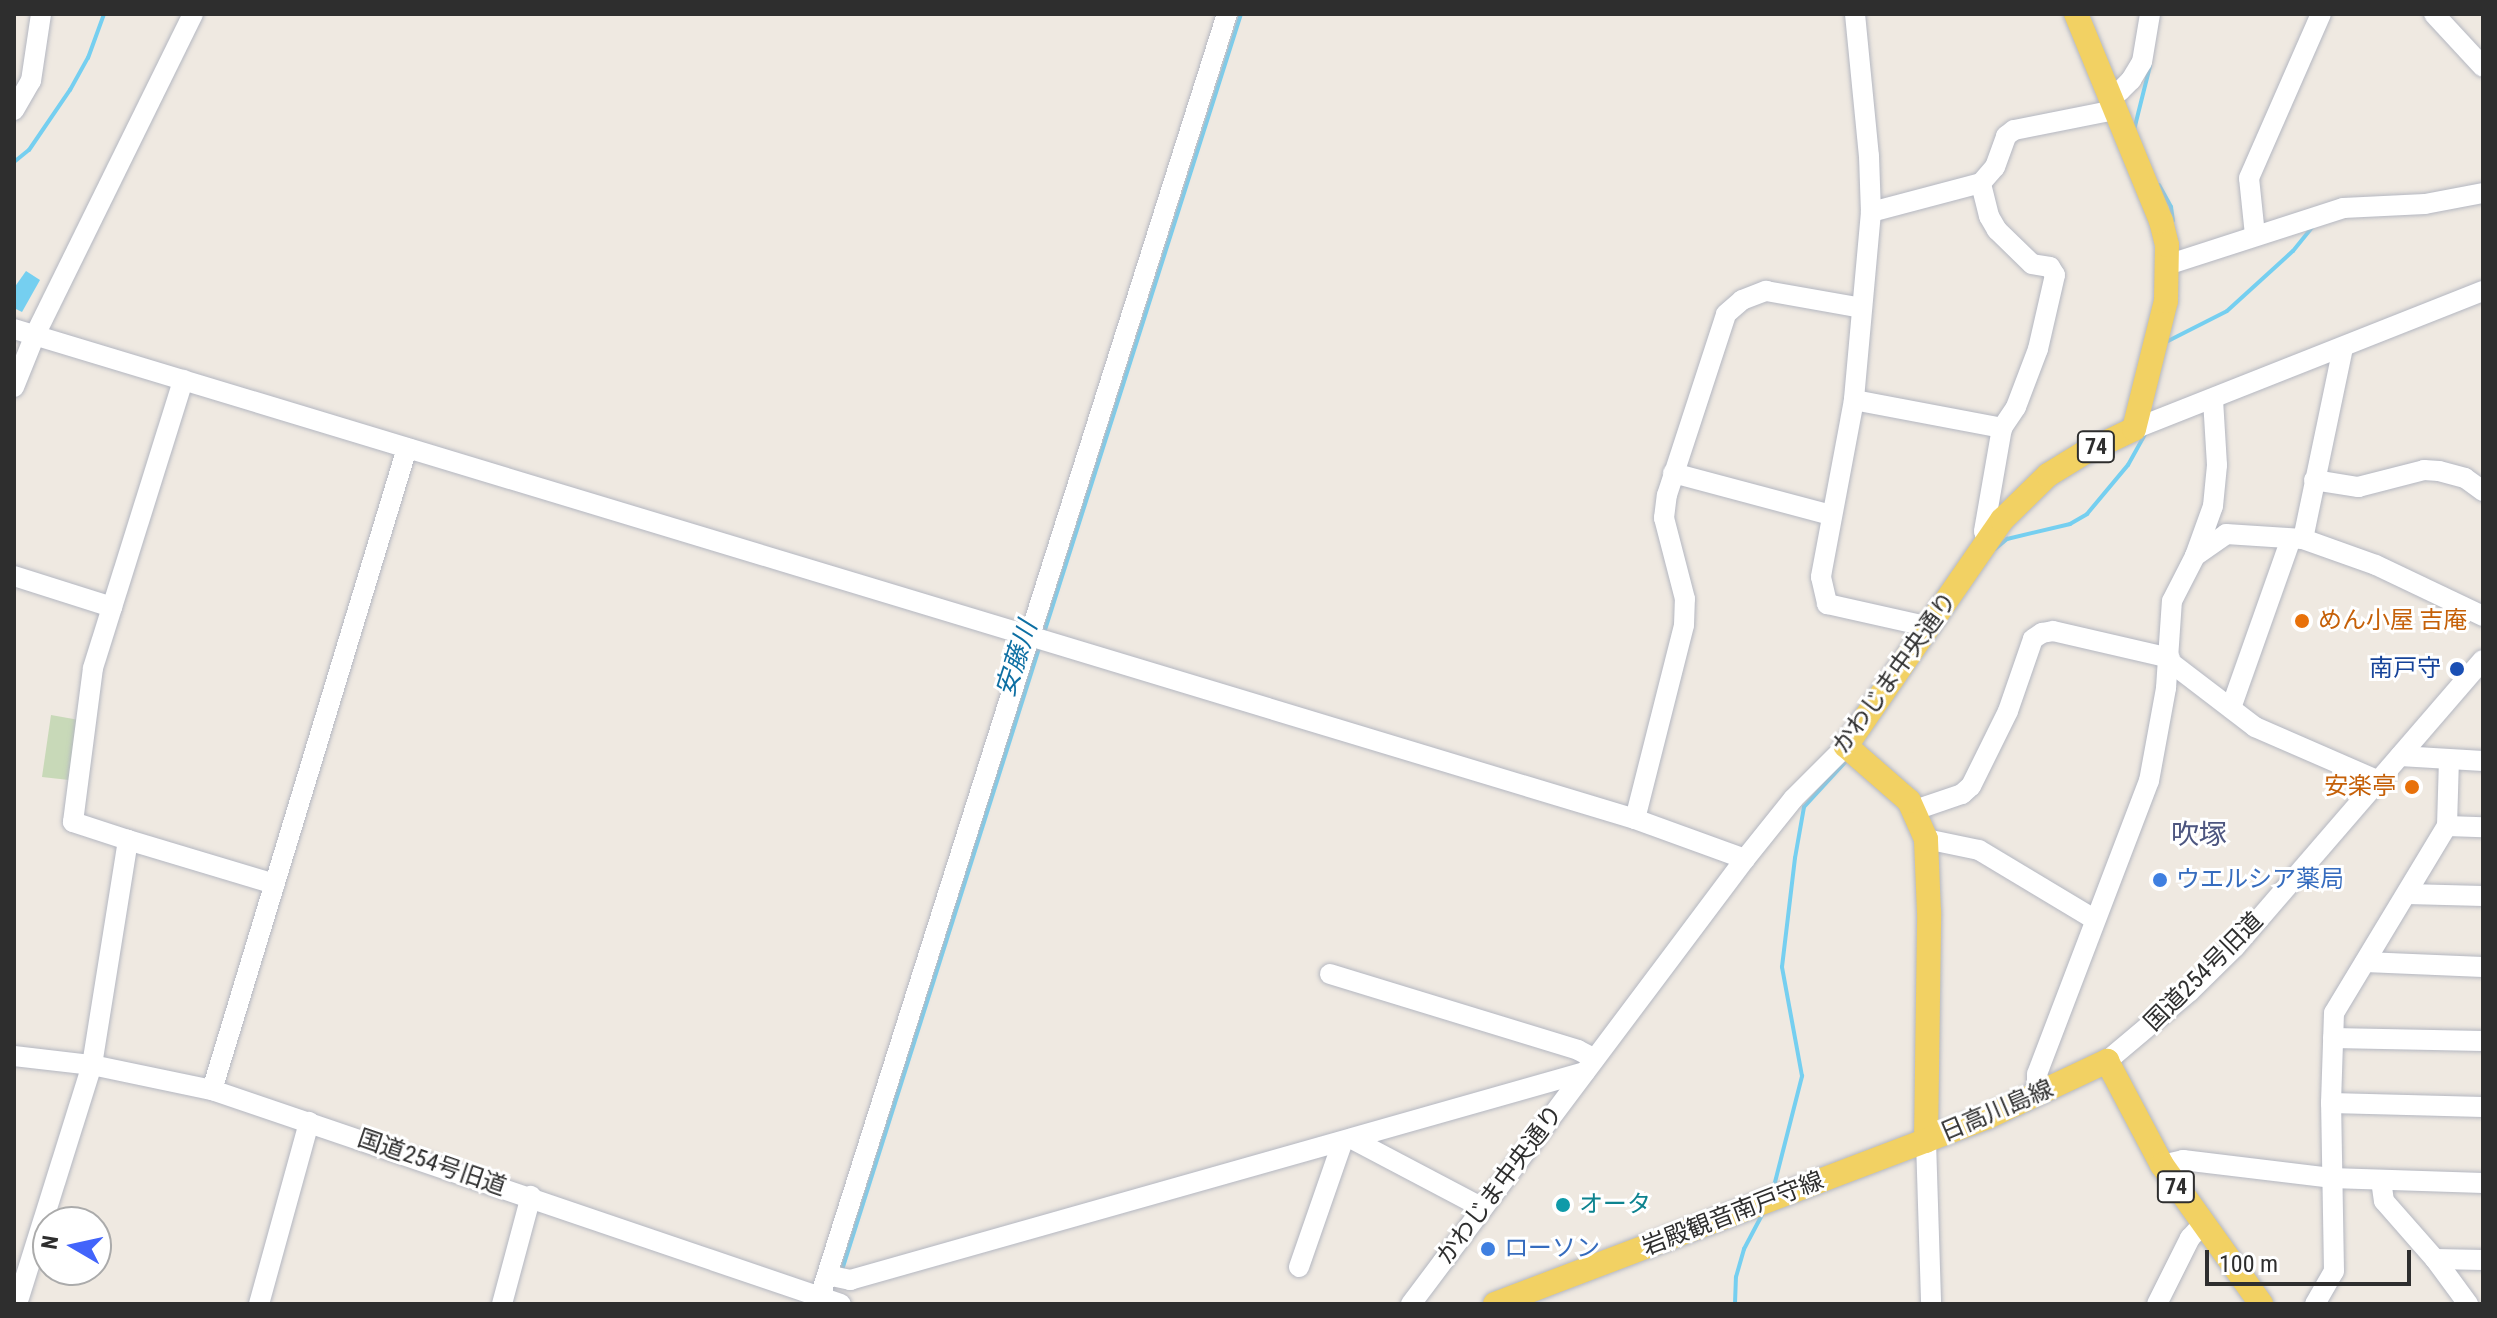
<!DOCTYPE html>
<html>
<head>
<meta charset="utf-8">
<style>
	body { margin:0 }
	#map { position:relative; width:2497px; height:1318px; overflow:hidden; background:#efe9e1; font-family:"Roboto Condensed","Noto Sans JP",sans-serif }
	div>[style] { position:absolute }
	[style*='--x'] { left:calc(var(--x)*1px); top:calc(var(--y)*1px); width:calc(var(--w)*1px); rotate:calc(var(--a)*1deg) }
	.cemetery>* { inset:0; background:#c8d9b8 }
	.water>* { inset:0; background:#75cff0 }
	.stream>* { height:4px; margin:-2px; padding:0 2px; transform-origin:2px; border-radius:2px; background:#75cff0 }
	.roads { filter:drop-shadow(0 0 2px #b4b7c1) drop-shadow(0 0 2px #b4b7c1) }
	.minor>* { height:20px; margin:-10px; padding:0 10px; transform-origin:10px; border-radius:10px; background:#fff }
	.major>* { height:24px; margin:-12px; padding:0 12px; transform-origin:12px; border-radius:12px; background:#f2d163 }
	.dots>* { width:22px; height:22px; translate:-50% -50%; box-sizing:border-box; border:4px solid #fff; border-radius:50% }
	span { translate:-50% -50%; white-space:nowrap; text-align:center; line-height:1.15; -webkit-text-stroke:6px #fff; paint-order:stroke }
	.shield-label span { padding:2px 6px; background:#fff; border:2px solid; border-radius:6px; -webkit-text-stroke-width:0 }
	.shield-label { font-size:22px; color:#2e2e2e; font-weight:700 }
	.food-label { font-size:24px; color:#c56008 }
	.left { translate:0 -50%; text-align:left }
	.right { translate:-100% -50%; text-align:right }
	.transit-label { font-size:24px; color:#164399 }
	.street-label { font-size:24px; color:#2e2e2e }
	.shop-label { font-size:24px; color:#366cbe }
	.culture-label { font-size:24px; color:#0d838f }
	.water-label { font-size:26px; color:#0d6fa3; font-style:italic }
	.quarter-label { font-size:28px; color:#4d5680 }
	.frame { position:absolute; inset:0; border:16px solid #2e2e2e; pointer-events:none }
	.north { position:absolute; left:32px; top:1206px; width:80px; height:80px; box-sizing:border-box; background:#fff; border:2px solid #ababab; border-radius:50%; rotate:279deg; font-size:22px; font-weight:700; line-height:32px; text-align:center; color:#2e2e2e }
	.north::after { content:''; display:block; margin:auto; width:28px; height:36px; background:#4264fb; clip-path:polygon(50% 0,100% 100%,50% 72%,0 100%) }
	.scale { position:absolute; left:2205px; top:1250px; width:206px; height:36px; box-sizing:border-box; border:4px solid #2e2e2e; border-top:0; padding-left:10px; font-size:24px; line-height:28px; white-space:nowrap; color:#2e2e2e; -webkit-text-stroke:6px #fff; paint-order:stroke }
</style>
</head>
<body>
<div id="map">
	<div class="cemetery">
		<div style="clip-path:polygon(51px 715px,79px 720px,69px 780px,42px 777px)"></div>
	</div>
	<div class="water">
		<div style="clip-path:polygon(26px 271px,40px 280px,22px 312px,14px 308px,14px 288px)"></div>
	</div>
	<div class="stream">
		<div style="--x:2134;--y:130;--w:66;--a:-76"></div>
		<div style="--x:14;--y:162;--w:19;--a:-39"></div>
		<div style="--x:29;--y:150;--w:73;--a:-55.7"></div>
		<div style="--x:70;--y:90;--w:37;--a:-61"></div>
		<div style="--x:88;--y:58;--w:47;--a:-70"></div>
		<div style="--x:2159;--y:185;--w:25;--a:61"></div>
		<div style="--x:2171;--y:207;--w:14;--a:82"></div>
		<div style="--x:2166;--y:342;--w:68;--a:-26.9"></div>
		<div style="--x:2227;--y:311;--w:89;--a:-42.3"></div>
		<div style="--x:2293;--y:251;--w:33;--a:-51"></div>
		<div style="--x:1995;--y:549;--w:16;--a:-40"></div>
		<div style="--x:2007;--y:539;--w:65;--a:-13.4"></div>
		<div style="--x:2070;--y:524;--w:20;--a:-30"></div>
		<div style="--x:2087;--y:514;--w:64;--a:-50.1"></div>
		<div style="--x:2128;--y:465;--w:39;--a:-61"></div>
		<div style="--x:1044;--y:633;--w:650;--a:-72.35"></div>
		<div style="--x:1773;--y:1190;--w:118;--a:-75.7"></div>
		<div style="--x:1802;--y:1076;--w:111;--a:-100.4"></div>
		<div style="--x:1782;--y:967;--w:110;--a:-83.2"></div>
		<div style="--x:1795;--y:858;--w:52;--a:-80"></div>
		<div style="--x:1804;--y:807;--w:65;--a:-47.5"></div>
		<div style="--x:842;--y:1270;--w:656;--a:-72.42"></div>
		<div style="--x:1735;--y:1304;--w:27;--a:-88"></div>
		<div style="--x:1736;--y:1277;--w:29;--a:-74"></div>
		<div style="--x:1744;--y:1249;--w:41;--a:-62.2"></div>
	</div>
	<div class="roads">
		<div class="minor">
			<div style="--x:1855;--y:14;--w:143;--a:84.4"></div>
			<div style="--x:1869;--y:156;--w:56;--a:88"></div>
			<div style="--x:1871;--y:212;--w:189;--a:95.2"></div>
			<div style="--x:1854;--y:400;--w:180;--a:100.6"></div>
			<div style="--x:1821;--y:577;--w:28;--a:77"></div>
			<div style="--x:1827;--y:604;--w:106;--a:12.6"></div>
			<div style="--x:2434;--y:14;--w:72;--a:47.2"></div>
			<div style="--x:2110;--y:93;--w:10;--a:-11"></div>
			<div style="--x:2120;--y:91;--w:16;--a:-45"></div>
			<div style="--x:2131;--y:80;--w:21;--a:-59"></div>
			<div style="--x:2142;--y:62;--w:49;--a:-80.5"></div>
			<div style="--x:14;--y:110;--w:34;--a:-60"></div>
			<div style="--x:31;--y:81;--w:68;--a:-81.5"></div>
			<div style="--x:1871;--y:212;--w:114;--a:-14.8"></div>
			<div style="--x:2255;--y:235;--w:57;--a:-96"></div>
			<div style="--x:2249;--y:178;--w:179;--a:-66.3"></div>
			<div style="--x:2167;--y:265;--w:185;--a:-17.9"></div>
			<div style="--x:2343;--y:208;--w:82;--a:-2.8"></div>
			<div style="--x:2425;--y:204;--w:59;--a:-10.7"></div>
			<div style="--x:14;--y:329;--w:1693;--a:16.82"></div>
			<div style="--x:1635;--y:819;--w:117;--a:20"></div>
			<div style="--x:14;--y:387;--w:56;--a:-68"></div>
			<div style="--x:35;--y:335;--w:358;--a:-63.8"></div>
			<div style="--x:1854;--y:400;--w:151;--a:10.7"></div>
			<div style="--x:2134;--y:429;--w:375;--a:-21.6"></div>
			<div style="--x:1673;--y:473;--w:163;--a:14.9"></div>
			<div style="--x:2314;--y:480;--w:45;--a:9"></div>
			<div style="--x:2358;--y:487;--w:68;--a:-14.4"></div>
			<div style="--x:2424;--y:470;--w:15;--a:4"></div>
			<div style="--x:2439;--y:471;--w:27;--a:15"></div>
			<div style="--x:2465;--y:478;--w:22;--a:36"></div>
			<div style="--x:2303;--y:539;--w:195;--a:-78.2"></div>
			<div style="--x:1987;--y:541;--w:10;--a:-107"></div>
			<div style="--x:1984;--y:531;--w:105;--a:-80.1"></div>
			<div style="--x:2002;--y:428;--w:25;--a:-56"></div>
			<div style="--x:2016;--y:407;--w:62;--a:-69.2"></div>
			<div style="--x:2038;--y:349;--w:76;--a:-77.1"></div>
			<div style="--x:2055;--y:275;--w:9;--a:-122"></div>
			<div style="--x:2050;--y:267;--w:18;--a:-171"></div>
			<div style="--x:2032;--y:264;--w:49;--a:-135.8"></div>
			<div style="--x:1997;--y:230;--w:16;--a:-120"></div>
			<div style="--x:1989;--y:216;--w:34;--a:-104"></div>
			<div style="--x:1981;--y:183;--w:21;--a:-49"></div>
			<div style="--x:1995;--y:167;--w:33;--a:-70"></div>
			<div style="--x:2006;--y:136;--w:10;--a:-37"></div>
			<div style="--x:2014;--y:130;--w:103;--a:-11.2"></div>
			<div style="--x:2195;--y:556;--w:53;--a:-70.2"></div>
			<div style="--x:2213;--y:506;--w:41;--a:-84.4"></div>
			<div style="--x:2217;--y:465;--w:66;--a:-93.5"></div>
			<div style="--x:14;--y:576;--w:103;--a:17.6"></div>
			<div style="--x:2170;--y:662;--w:107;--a:37.4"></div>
			<div style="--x:2255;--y:727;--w:135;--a:23.5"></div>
			<div style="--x:2231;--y:708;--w:179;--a:-70.5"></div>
			<div style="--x:2400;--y:756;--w:83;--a:3.4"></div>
			<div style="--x:1915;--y:810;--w:50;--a:-18.8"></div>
			<div style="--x:1962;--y:794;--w:12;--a:-42"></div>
			<div style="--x:1971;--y:786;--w:84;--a:-63.7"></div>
			<div style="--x:2008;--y:711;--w:76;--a:-70.9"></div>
			<div style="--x:2033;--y:639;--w:11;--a:-34"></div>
			<div style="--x:2042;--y:633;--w:11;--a:-10"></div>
			<div style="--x:2053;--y:631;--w:120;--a:13"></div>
			<div style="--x:1635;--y:819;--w:200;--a:-75.8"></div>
			<div style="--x:1684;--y:625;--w:26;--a:-88"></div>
			<div style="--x:1685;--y:599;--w:84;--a:-104.5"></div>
			<div style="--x:1664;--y:518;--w:23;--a:-83"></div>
			<div style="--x:1667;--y:495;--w:190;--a:-71.9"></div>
			<div style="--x:1726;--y:314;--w:21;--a:-41"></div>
			<div style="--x:1742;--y:300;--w:26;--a:-21"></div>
			<div style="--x:1766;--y:291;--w:97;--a:10"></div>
			<div style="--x:2447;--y:826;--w:36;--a:2"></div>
			<div style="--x:1926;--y:839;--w:54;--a:11.7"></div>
			<div style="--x:1979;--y:850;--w:134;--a:31"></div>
			<div style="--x:128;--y:840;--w:153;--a:16.7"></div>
			<div style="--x:2407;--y:894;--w:76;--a:1.5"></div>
			<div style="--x:2365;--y:962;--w:118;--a:2.4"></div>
			<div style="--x:1330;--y:974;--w:259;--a:17"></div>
			<div style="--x:1578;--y:1050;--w:19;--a:28"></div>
			<div style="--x:2333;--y:1038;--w:150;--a:1.1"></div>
			<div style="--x:14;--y:1056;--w:79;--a:6.6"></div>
			<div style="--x:92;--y:1065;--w:123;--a:11.8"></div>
			<div style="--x:212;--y:1090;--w:664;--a:18.79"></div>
			<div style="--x:2107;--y:1061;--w:107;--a:-40.1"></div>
			<div style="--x:2189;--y:992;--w:64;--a:-44.4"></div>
			<div style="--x:2235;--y:947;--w:379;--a:-49.2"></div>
			<div style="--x:212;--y:1090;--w:671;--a:-73.1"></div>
			<div style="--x:2037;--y:1096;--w:22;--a:-90"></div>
			<div style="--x:2037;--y:1074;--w:314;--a:-69.1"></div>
			<div style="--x:2149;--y:781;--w:95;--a:-79.6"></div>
			<div style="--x:2166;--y:688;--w:87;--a:-86.1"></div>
			<div style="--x:2172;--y:601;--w:51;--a:-62.9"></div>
			<div style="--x:2195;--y:556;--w:38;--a:-35"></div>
			<div style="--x:2226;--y:534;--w:77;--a:3.7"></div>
			<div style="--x:2303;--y:539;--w:77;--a:19.6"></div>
			<div style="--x:2376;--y:565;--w:119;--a:25.5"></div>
			<div style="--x:2331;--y:1103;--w:152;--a:1.5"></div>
			<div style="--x:1352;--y:1139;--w:148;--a:27.8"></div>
			<div style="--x:1926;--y:1141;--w:163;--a:88.2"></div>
			<div style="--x:2162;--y:1165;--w:22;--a:-13"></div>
			<div style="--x:2183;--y:1160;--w:149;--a:6.9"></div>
			<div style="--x:2331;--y:1178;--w:152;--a:1.9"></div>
			<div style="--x:2381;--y:1180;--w:21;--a:82"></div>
			<div style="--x:2384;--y:1201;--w:77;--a:48.7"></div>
			<div style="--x:2435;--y:1259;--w:56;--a:53.7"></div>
			<div style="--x:2435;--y:1259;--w:48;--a:1.2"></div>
			<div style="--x:1299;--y:1267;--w:133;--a:-70.8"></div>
			<div style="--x:827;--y:1275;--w:24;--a:12"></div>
			<div style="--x:850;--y:1280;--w:764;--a:-15.8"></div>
			<div style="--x:820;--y:1297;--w:1346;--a:-72.4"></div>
			<div style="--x:17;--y:1304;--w:250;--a:-72.6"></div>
			<div style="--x:92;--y:1065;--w:228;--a:-80.9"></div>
			<div style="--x:128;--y:840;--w:58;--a:-161.9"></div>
			<div style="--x:73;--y:822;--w:155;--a:-82.6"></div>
			<div style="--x:93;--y:668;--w:302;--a:-72.6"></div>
			<div style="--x:259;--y:1304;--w:189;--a:-74.6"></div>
			<div style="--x:502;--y:1304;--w:112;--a:-75"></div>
			<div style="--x:1411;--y:1304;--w:556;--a:-53.11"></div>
			<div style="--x:1745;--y:859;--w:77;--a:-51.3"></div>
			<div style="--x:1793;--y:799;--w:75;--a:-45"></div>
			<div style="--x:2157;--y:1304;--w:74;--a:-63.4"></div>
			<div style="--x:2190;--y:1238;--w:19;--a:-47"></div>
			<div style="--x:2315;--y:1304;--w:38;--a:-60"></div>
			<div style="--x:2334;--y:1271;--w:168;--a:-91"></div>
			<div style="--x:2331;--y:1103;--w:90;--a:-88.1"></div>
			<div style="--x:2334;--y:1013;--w:218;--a:-58.9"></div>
			<div style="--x:2447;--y:826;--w:66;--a:-88.3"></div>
		</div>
		<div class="major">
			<div style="--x:1926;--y:1141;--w:229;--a:-89.2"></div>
			<div style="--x:1929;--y:912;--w:73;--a:-92.4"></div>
			<div style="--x:1926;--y:839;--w:42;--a:-114.1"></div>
			<div style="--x:1909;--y:801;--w:84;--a:-138.9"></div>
			<div style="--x:1846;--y:746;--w:275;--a:-55.4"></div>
			<div style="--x:2002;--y:520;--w:64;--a:-44.4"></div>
			<div style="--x:2048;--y:475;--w:42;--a:-31.4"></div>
			<div style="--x:2084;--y:453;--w:55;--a:-25.6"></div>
			<div style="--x:2134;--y:429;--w:132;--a:-76"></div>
			<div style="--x:2166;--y:301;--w:56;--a:-89"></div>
			<div style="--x:2167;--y:245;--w:25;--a:-104"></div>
			<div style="--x:2161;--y:221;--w:224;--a:-112.3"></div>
			<div style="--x:1495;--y:1304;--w:527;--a:-20.77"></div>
			<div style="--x:1988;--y:1117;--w:132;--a:-25.2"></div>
			<div style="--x:2107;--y:1061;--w:118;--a:62.1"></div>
			<div style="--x:2162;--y:1165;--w:171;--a:54.5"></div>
		</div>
	</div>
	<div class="dots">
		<div style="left:2302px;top:621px;background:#e8710a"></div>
		<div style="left:2457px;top:669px;background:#1a4fb4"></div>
		<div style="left:2412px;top:787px;background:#e8710a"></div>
		<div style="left:2160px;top:880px;background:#3f7fe0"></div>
		<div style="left:1563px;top:1205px;background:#0f9aa8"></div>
		<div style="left:1488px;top:1249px;background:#3f7fe0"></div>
	</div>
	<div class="shield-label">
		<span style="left:2096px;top:447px">74</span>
		<span style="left:2176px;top:1187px">74</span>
	</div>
	<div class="food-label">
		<span class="left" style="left:2318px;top:621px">めん小屋 吉庵</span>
		<span class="right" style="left:2396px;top:787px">安楽亭</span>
	</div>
	<div class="transit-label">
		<span class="right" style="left:2441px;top:669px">南戸守</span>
	</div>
	<div class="street-label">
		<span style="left:1895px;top:673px;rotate:-54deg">かわじま中央通り</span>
		<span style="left:2204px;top:972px;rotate:-45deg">国道254号旧道</span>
		<span style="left:1997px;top:1111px;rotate:-23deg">日高川島線</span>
		<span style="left:432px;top:1163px;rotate:19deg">国道254号旧道</span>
		<span style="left:1500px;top:1185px;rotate:-53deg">かわじま中央通り</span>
		<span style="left:1733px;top:1214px;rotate:-21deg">岩殿観音南戸守線</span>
	</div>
	<div class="shop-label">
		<span class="left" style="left:2176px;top:880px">ウエルシア薬局</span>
		<span class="left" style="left:1504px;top:1249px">ローソン</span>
	</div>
	<div class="culture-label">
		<span class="left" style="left:1579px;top:1205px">オータ</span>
	</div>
	<div class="water-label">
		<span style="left:1017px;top:659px;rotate:-72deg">安藤川</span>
	</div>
	<div class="quarter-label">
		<span style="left:2199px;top:835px">吹塚</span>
	</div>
	<div class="frame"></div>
	<div class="north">N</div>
	<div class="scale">100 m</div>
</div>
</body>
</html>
